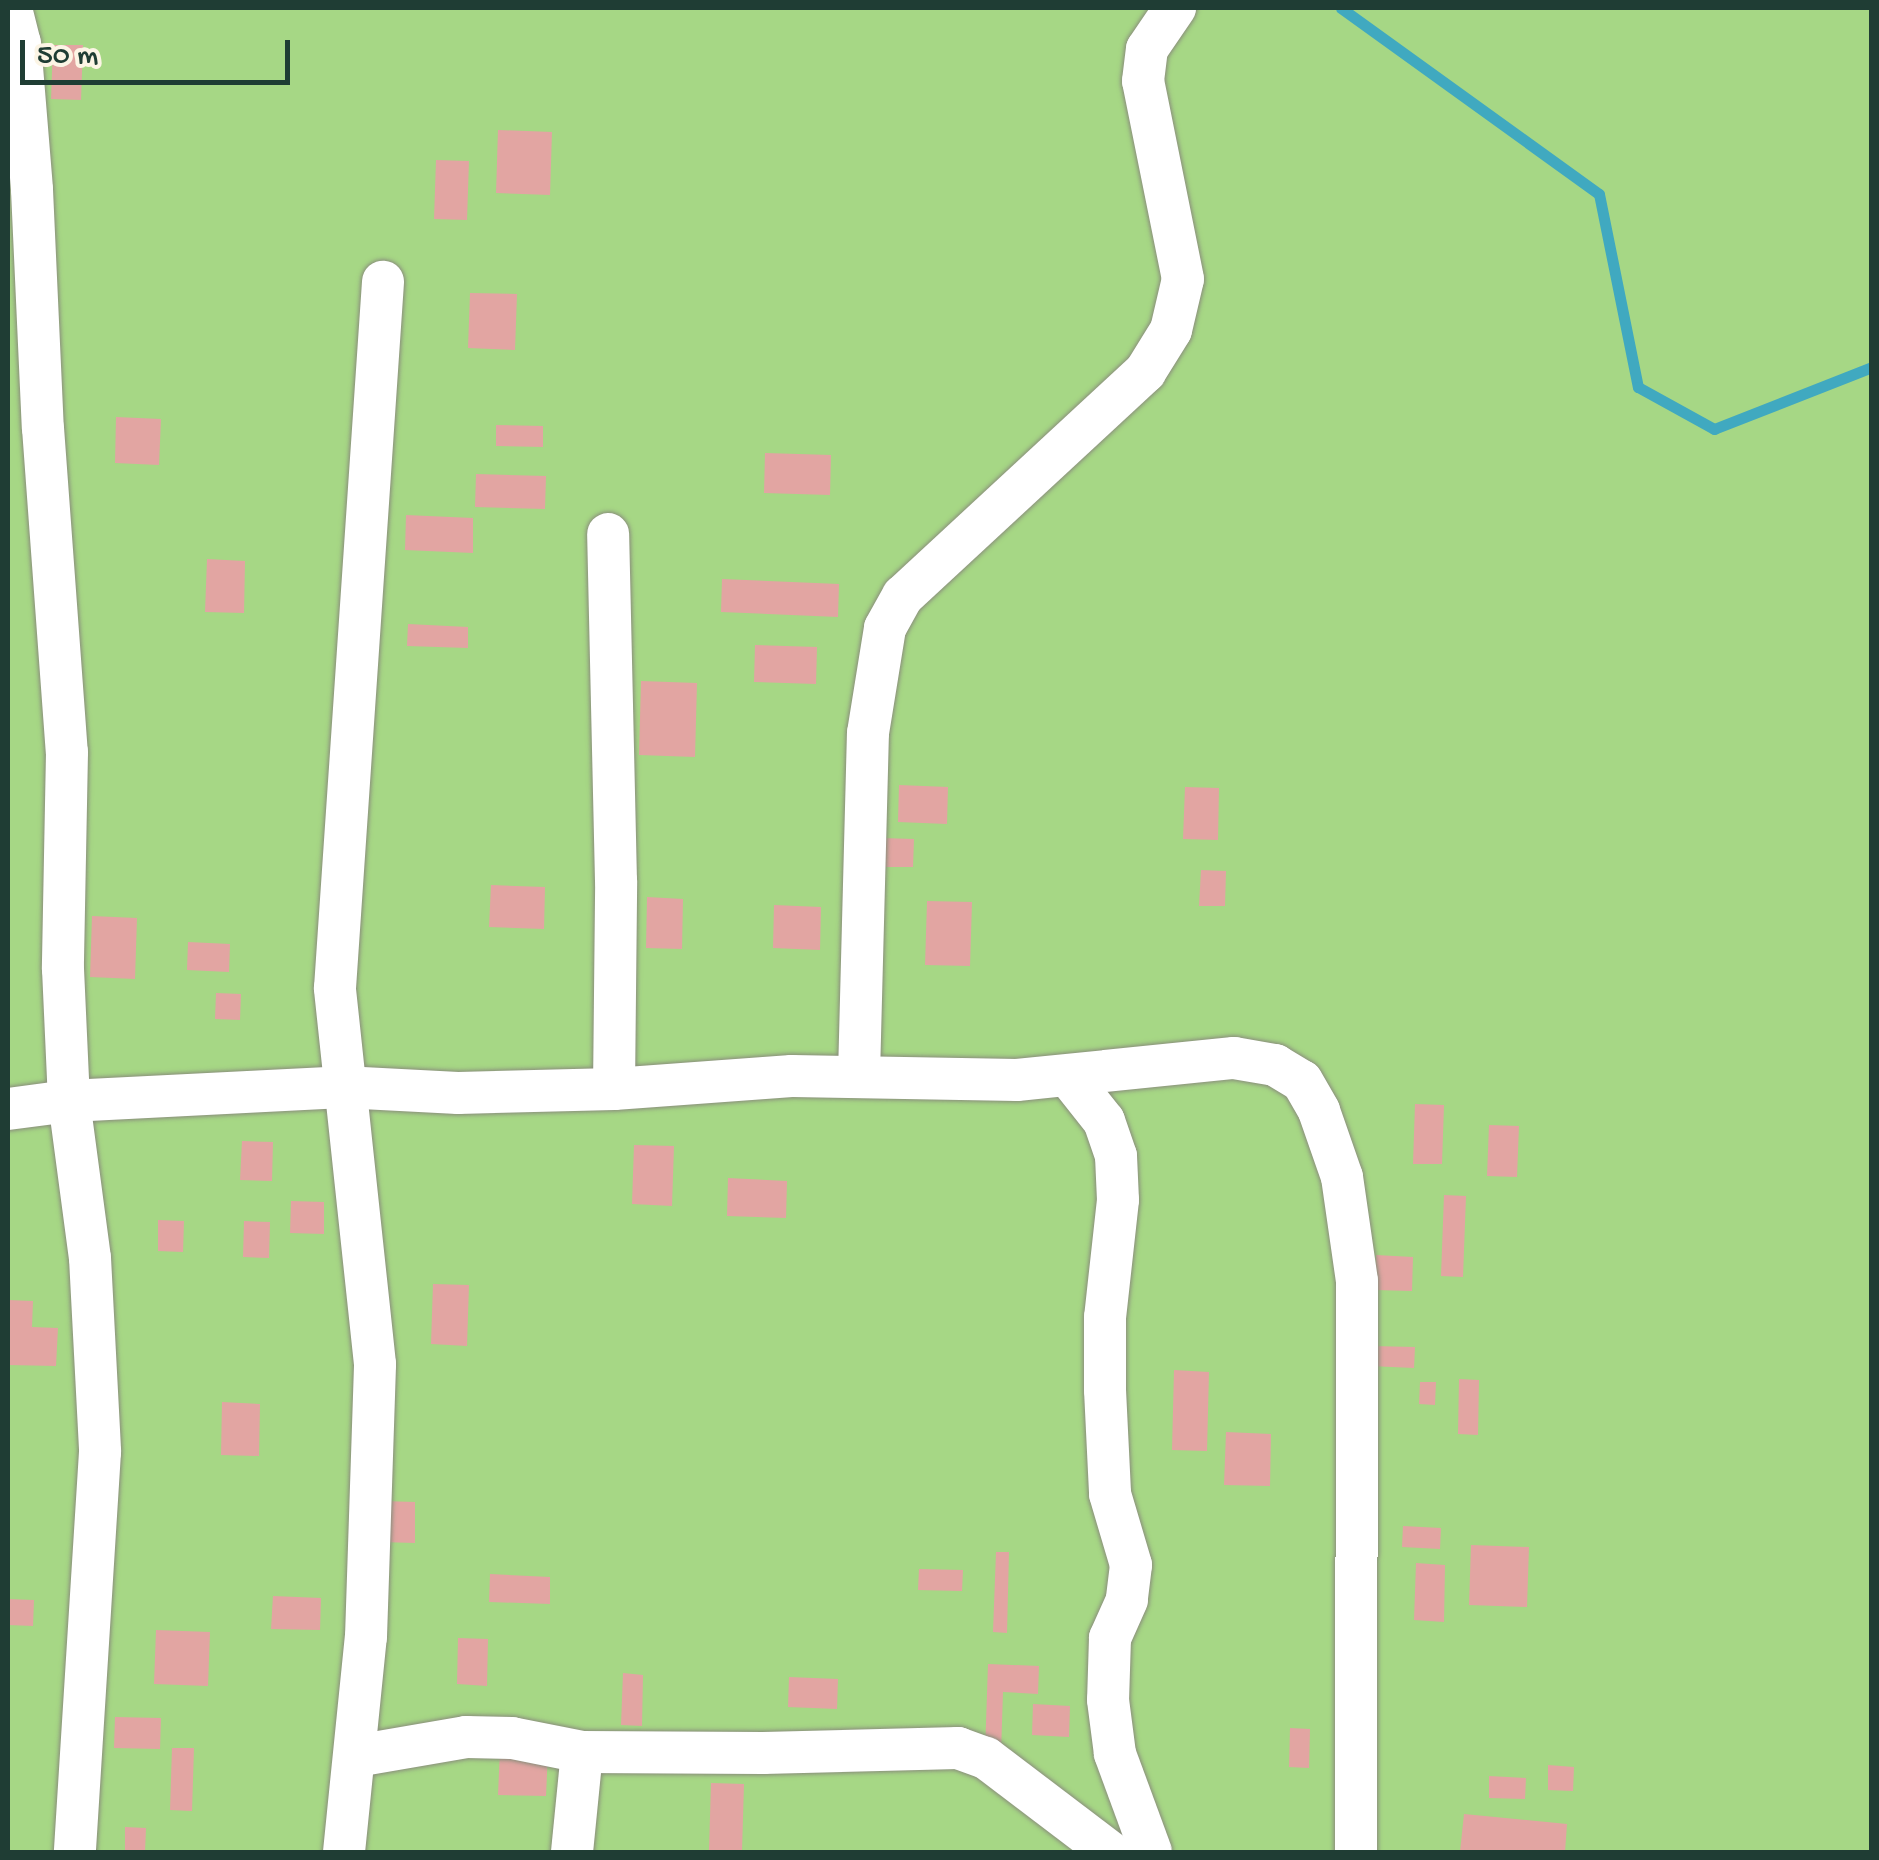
<!DOCTYPE html>
<html>
<head>
<meta charset="utf-8">
<style>
	body { margin:0 }
	#map { position:relative; width:1879px; height:1860px; overflow:hidden; background:#f5e0c4; font-family:"Gochi Hand",sans-serif }
	div>[style] { position:absolute }
	[style*='--x'] { left:calc(var(--x)*1px); top:calc(var(--y)*1px); width:calc(var(--w)*1px); rotate:calc(var(--a)*1deg) }
	.green>* { inset:0; background:#a6d785 }
	.stream>* { height:11px; margin:-5.5px; padding:0 5.5px; transform-origin:5.5px; border-radius:5.5px; background:#40a9c0 }
	.building>* { inset:0; background:#e2a5a2 }
	.roads { filter:drop-shadow(0 0 2px #8a8e7c) drop-shadow(0 0 2px #8a8e7c) }
	.minor>* { height:42px; margin:-21px; padding:0 21px; transform-origin:21px; border-radius:21px; background:#fff }
	span { translate:-50% -50%; white-space:nowrap; text-align:center; line-height:1.15; -webkit-text-stroke:8px #fcf5e5; paint-order:stroke }
	.frame { position:absolute; inset:0; border:10px solid #1f3d34; pointer-events:none }
	.scale { position:absolute; left:20px; top:40px; width:270px; height:45px; box-sizing:border-box; border:5px solid #1f3d34; border-top:0; padding-left:12px; font-size:30px; line-height:35px; white-space:nowrap; color:#1f3d34; -webkit-text-stroke:8px #fcf5e5; paint-order:stroke }
</style>
</head>
<body>
<div id="map">
	<div class="green">
		<div style="clip-path:polygon(8px 8px,1871px 8px,1871px 1852px,8px 1852px)"></div>
	</div>
	<div class="stream">
		<div style="--x:1341;--y:8;--w:318;--a:35.8"></div>
		<div style="--x:1599;--y:194;--w:197;--a:78.6"></div>
		<div style="--x:1638;--y:387;--w:87;--a:28.9"></div>
		<div style="--x:1714;--y:429;--w:170;--a:-21.4"></div>
	</div>
	<div class="building">
		<div style="clip-path:polygon(53px 45px,83px 45px,81px 100px,51px 99px)"></div>
		<div style="clip-path:polygon(498px 130px,552px 132px,550px 195px,496px 193px)"></div>
		<div style="clip-path:polygon(436px 160px,469px 161px,467px 220px,434px 219px)"></div>
		<div style="clip-path:polygon(470px 293px,517px 294px,515px 350px,468px 348px)"></div>
		<div style="clip-path:polygon(116px 417px,161px 419px,159px 465px,115px 463px)"></div>
		<div style="clip-path:polygon(496px 425px,543px 426px,543px 447px,496px 446px)"></div>
		<div style="clip-path:polygon(765px 453px,831px 455px,830px 495px,764px 493px)"></div>
		<div style="clip-path:polygon(476px 474px,546px 476px,545px 509px,475px 507px)"></div>
		<div style="clip-path:polygon(406px 515px,473px 518px,473px 553px,405px 550px)"></div>
		<div style="clip-path:polygon(207px 559px,245px 561px,244px 613px,205px 612px)"></div>
		<div style="clip-path:polygon(722px 579px,839px 584px,838px 617px,721px 612px)"></div>
		<div style="clip-path:polygon(408px 624px,468px 627px,468px 648px,407px 646px)"></div>
		<div style="clip-path:polygon(755px 645px,817px 647px,816px 684px,754px 682px)"></div>
		<div style="clip-path:polygon(641px 681px,697px 683px,695px 757px,639px 755px)"></div>
		<div style="clip-path:polygon(899px 785px,948px 787px,947px 824px,898px 822px)"></div>
		<div style="clip-path:polygon(1185px 787px,1219px 788px,1218px 840px,1183px 839px)"></div>
		<div style="clip-path:polygon(881px 838px,914px 839px,913px 867px,880px 867px)"></div>
		<div style="clip-path:polygon(1201px 870px,1226px 871px,1225px 906px,1199px 906px)"></div>
		<div style="clip-path:polygon(491px 885px,545px 887px,544px 929px,489px 927px)"></div>
		<div style="clip-path:polygon(647px 897px,683px 899px,682px 949px,646px 948px)"></div>
		<div style="clip-path:polygon(927px 901px,972px 902px,970px 966px,925px 965px)"></div>
		<div style="clip-path:polygon(774px 905px,821px 907px,820px 950px,773px 948px)"></div>
		<div style="clip-path:polygon(92px 916px,137px 918px,135px 979px,90px 977px)"></div>
		<div style="clip-path:polygon(188px 942px,230px 944px,229px 972px,187px 970px)"></div>
		<div style="clip-path:polygon(216px 993px,241px 994px,240px 1020px,215px 1019px)"></div>
		<div style="clip-path:polygon(1415px 1104px,1444px 1105px,1442px 1164px,1413px 1164px)"></div>
		<div style="clip-path:polygon(1489px 1125px,1519px 1126px,1517px 1177px,1487px 1176px)"></div>
		<div style="clip-path:polygon(242px 1141px,273px 1142px,272px 1181px,240px 1180px)"></div>
		<div style="clip-path:polygon(634px 1145px,674px 1146px,672px 1206px,632px 1204px)"></div>
		<div style="clip-path:polygon(728px 1178px,787px 1181px,786px 1218px,727px 1216px)"></div>
		<div style="clip-path:polygon(1444px 1195px,1466px 1196px,1463px 1277px,1441px 1276px)"></div>
		<div style="clip-path:polygon(291px 1201px,324px 1202px,324px 1234px,290px 1233px)"></div>
		<div style="clip-path:polygon(158px 1220px,184px 1221px,183px 1252px,158px 1251px)"></div>
		<div style="clip-path:polygon(244px 1221px,270px 1222px,269px 1258px,243px 1257px)"></div>
		<div style="clip-path:polygon(1376px 1255px,1413px 1257px,1412px 1291px,1375px 1290px)"></div>
		<div style="clip-path:polygon(433px 1284px,469px 1285px,467px 1346px,431px 1344px)"></div>
		<div style="clip-path:polygon(8px 1300px,33px 1301px,32px 1327px,58px 1328px,56px 1366px,8px 1365px)"></div>
		<div style="clip-path:polygon(1371px 1346px,1415px 1347px,1414px 1368px,1370px 1366px)"></div>
		<div style="clip-path:polygon(1174px 1370px,1209px 1372px,1207px 1451px,1172px 1450px)"></div>
		<div style="clip-path:polygon(1459px 1379px,1479px 1380px,1478px 1435px,1458px 1434px)"></div>
		<div style="clip-path:polygon(1420px 1382px,1436px 1382px,1435px 1405px,1419px 1404px)"></div>
		<div style="clip-path:polygon(222px 1402px,260px 1404px,259px 1456px,221px 1455px)"></div>
		<div style="clip-path:polygon(1226px 1432px,1271px 1434px,1270px 1486px,1224px 1485px)"></div>
		<div style="clip-path:polygon(382px 1501px,415px 1502px,415px 1543px,380px 1542px)"></div>
		<div style="clip-path:polygon(1403px 1526px,1441px 1528px,1440px 1549px,1402px 1547px)"></div>
		<div style="clip-path:polygon(1471px 1545px,1529px 1547px,1527px 1607px,1469px 1605px)"></div>
		<div style="clip-path:polygon(996px 1552px,1009px 1552px,1007px 1633px,993px 1632px)"></div>
		<div style="clip-path:polygon(1416px 1563px,1445px 1565px,1444px 1622px,1414px 1620px)"></div>
		<div style="clip-path:polygon(919px 1569px,963px 1570px,962px 1591px,918px 1590px)"></div>
		<div style="clip-path:polygon(490px 1574px,550px 1577px,550px 1604px,489px 1602px)"></div>
		<div style="clip-path:polygon(273px 1596px,321px 1598px,320px 1630px,271px 1629px)"></div>
		<div style="clip-path:polygon(8px 1599px,34px 1600px,33px 1626px,8px 1625px)"></div>
		<div style="clip-path:polygon(156px 1630px,210px 1632px,208px 1686px,154px 1684px)"></div>
		<div style="clip-path:polygon(458px 1638px,488px 1639px,487px 1686px,457px 1684px)"></div>
		<div style="clip-path:polygon(988px 1664px,1039px 1666px,1038px 1694px,1003px 1692px,1001px 1753px,985px 1752px)"></div>
		<div style="clip-path:polygon(623px 1673px,643px 1675px,642px 1726px,621px 1725px)"></div>
		<div style="clip-path:polygon(789px 1677px,838px 1679px,837px 1709px,788px 1707px)"></div>
		<div style="clip-path:polygon(1033px 1704px,1070px 1706px,1069px 1737px,1032px 1735px)"></div>
		<div style="clip-path:polygon(115px 1717px,161px 1718px,160px 1749px,114px 1748px)"></div>
		<div style="clip-path:polygon(1290px 1728px,1310px 1729px,1309px 1768px,1289px 1767px)"></div>
		<div style="clip-path:polygon(172px 1748px,194px 1748px,192px 1811px,170px 1810px)"></div>
		<div style="clip-path:polygon(500px 1749px,548px 1751px,546px 1796px,498px 1795px)"></div>
		<div style="clip-path:polygon(1548px 1765px,1574px 1767px,1573px 1791px,1548px 1790px)"></div>
		<div style="clip-path:polygon(1489px 1776px,1526px 1778px,1525px 1799px,1489px 1798px)"></div>
		<div style="clip-path:polygon(711px 1783px,744px 1784px,742px 1851px,709px 1850px)"></div>
		<div style="clip-path:polygon(1464px 1814px,1567px 1824px,1565px 1852px,1460px 1852px)"></div>
		<div style="clip-path:polygon(125px 1827px,146px 1828px,145px 1852px,125px 1852px)"></div>
	</div>
	<div class="roads">
		<div class="minor">
			<div style="--x:11;--y:8;--w:36;--a:76"></div>
			<div style="--x:20;--y:43;--w:147;--a:85.3"></div>
			<div style="--x:32;--y:190;--w:238;--a:87.4"></div>
			<div style="--x:43;--y:428;--w:325;--a:85.8"></div>
			<div style="--x:67;--y:752;--w:217;--a:91.1"></div>
			<div style="--x:63;--y:969;--w:132;--a:87.4"></div>
			<div style="--x:69;--y:1101;--w:158;--a:82.4"></div>
			<div style="--x:90;--y:1258;--w:194;--a:87"></div>
			<div style="--x:100;--y:1452;--w:401;--a:93.6"></div>
			<div style="--x:859;--y:1075;--w:342;--a:-88.5"></div>
			<div style="--x:868;--y:733;--w:106;--a:-80.8"></div>
			<div style="--x:885;--y:628;--w:37;--a:-61"></div>
			<div style="--x:903;--y:596;--w:330;--a:-42.8"></div>
			<div style="--x:1145;--y:372;--w:49;--a:-58.2"></div>
			<div style="--x:1171;--y:330;--w:52;--a:-76.8"></div>
			<div style="--x:1183;--y:279;--w:202;--a:-101.4"></div>
			<div style="--x:1143;--y:81;--w:32;--a:-83"></div>
			<div style="--x:1147;--y:49;--w:50;--a:-55.7"></div>
			<div style="--x:1069;--y:1077;--w:56;--a:51.5"></div>
			<div style="--x:1104;--y:1121;--w:37;--a:71"></div>
			<div style="--x:1116;--y:1156;--w:44;--a:87.4"></div>
			<div style="--x:1118;--y:1200;--w:118;--a:96.3"></div>
			<div style="--x:1105;--y:1317;--w:73;--a:90"></div>
			<div style="--x:1105;--y:1390;--w:104;--a:87.2"></div>
			<div style="--x:1110;--y:1494;--w:74;--a:73.5"></div>
			<div style="--x:1131;--y:1565;--w:35;--a:97"></div>
			<div style="--x:1127;--y:1600;--w:42;--a:114.1"></div>
			<div style="--x:1110;--y:1638;--w:62;--a:91.8"></div>
			<div style="--x:1108;--y:1700;--w:54;--a:82.6"></div>
			<div style="--x:1115;--y:1754;--w:104;--a:69.8"></div>
			<div style="--x:614;--y:1089;--w:178;--a:-4.2"></div>
			<div style="--x:792;--y:1076;--w:225;--a:1"></div>
			<div style="--x:1017;--y:1080;--w:218;--a:-5.8"></div>
			<div style="--x:1234;--y:1058;--w:42;--a:9.7"></div>
			<div style="--x:1275;--y:1065;--w:31;--a:31"></div>
			<div style="--x:1302;--y:1081;--w:34;--a:60"></div>
			<div style="--x:1319;--y:1111;--w:70;--a:70.8"></div>
			<div style="--x:1342;--y:1177;--w:105;--a:81.8"></div>
			<div style="--x:1357;--y:1281;--w:571;--a:90.1"></div>
			<div style="--x:8;--y:1109;--w:62;--a:-7.5"></div>
			<div style="--x:69;--y:1101;--w:274;--a:-2.9"></div>
			<div style="--x:343;--y:1087;--w:115;--a:3"></div>
			<div style="--x:458;--y:1093;--w:156;--a:-1.5"></div>
			<div style="--x:614;--y:1089;--w:208;--a:-89.4"></div>
			<div style="--x:616;--y:881;--w:347;--a:-91.3"></div>
			<div style="--x:356;--y:1756;--w:112;--a:-9.8"></div>
			<div style="--x:466;--y:1737;--w:46;--a:1.2"></div>
			<div style="--x:512;--y:1738;--w:71;--a:11.3"></div>
			<div style="--x:582;--y:1752;--w:181;--a:0.3"></div>
			<div style="--x:763;--y:1753;--w:195;--a:-1.5"></div>
			<div style="--x:958;--y:1748;--w:30;--a:20"></div>
			<div style="--x:986;--y:1758;--w:156;--a:37.2"></div>
			<div style="--x:344;--y:1852;--w:216;--a:-84.2"></div>
			<div style="--x:366;--y:1637;--w:273;--a:-88.1"></div>
			<div style="--x:375;--y:1364;--w:378;--a:-96.1"></div>
			<div style="--x:335;--y:988;--w:708;--a:-86.11"></div>
			<div style="--x:572;--y:1852;--w:100;--a:-84.3"></div>
		</div>
	</div>
	<div class="frame"></div>
	<div class="scale">50 m</div>
</div>
</body>
</html>
